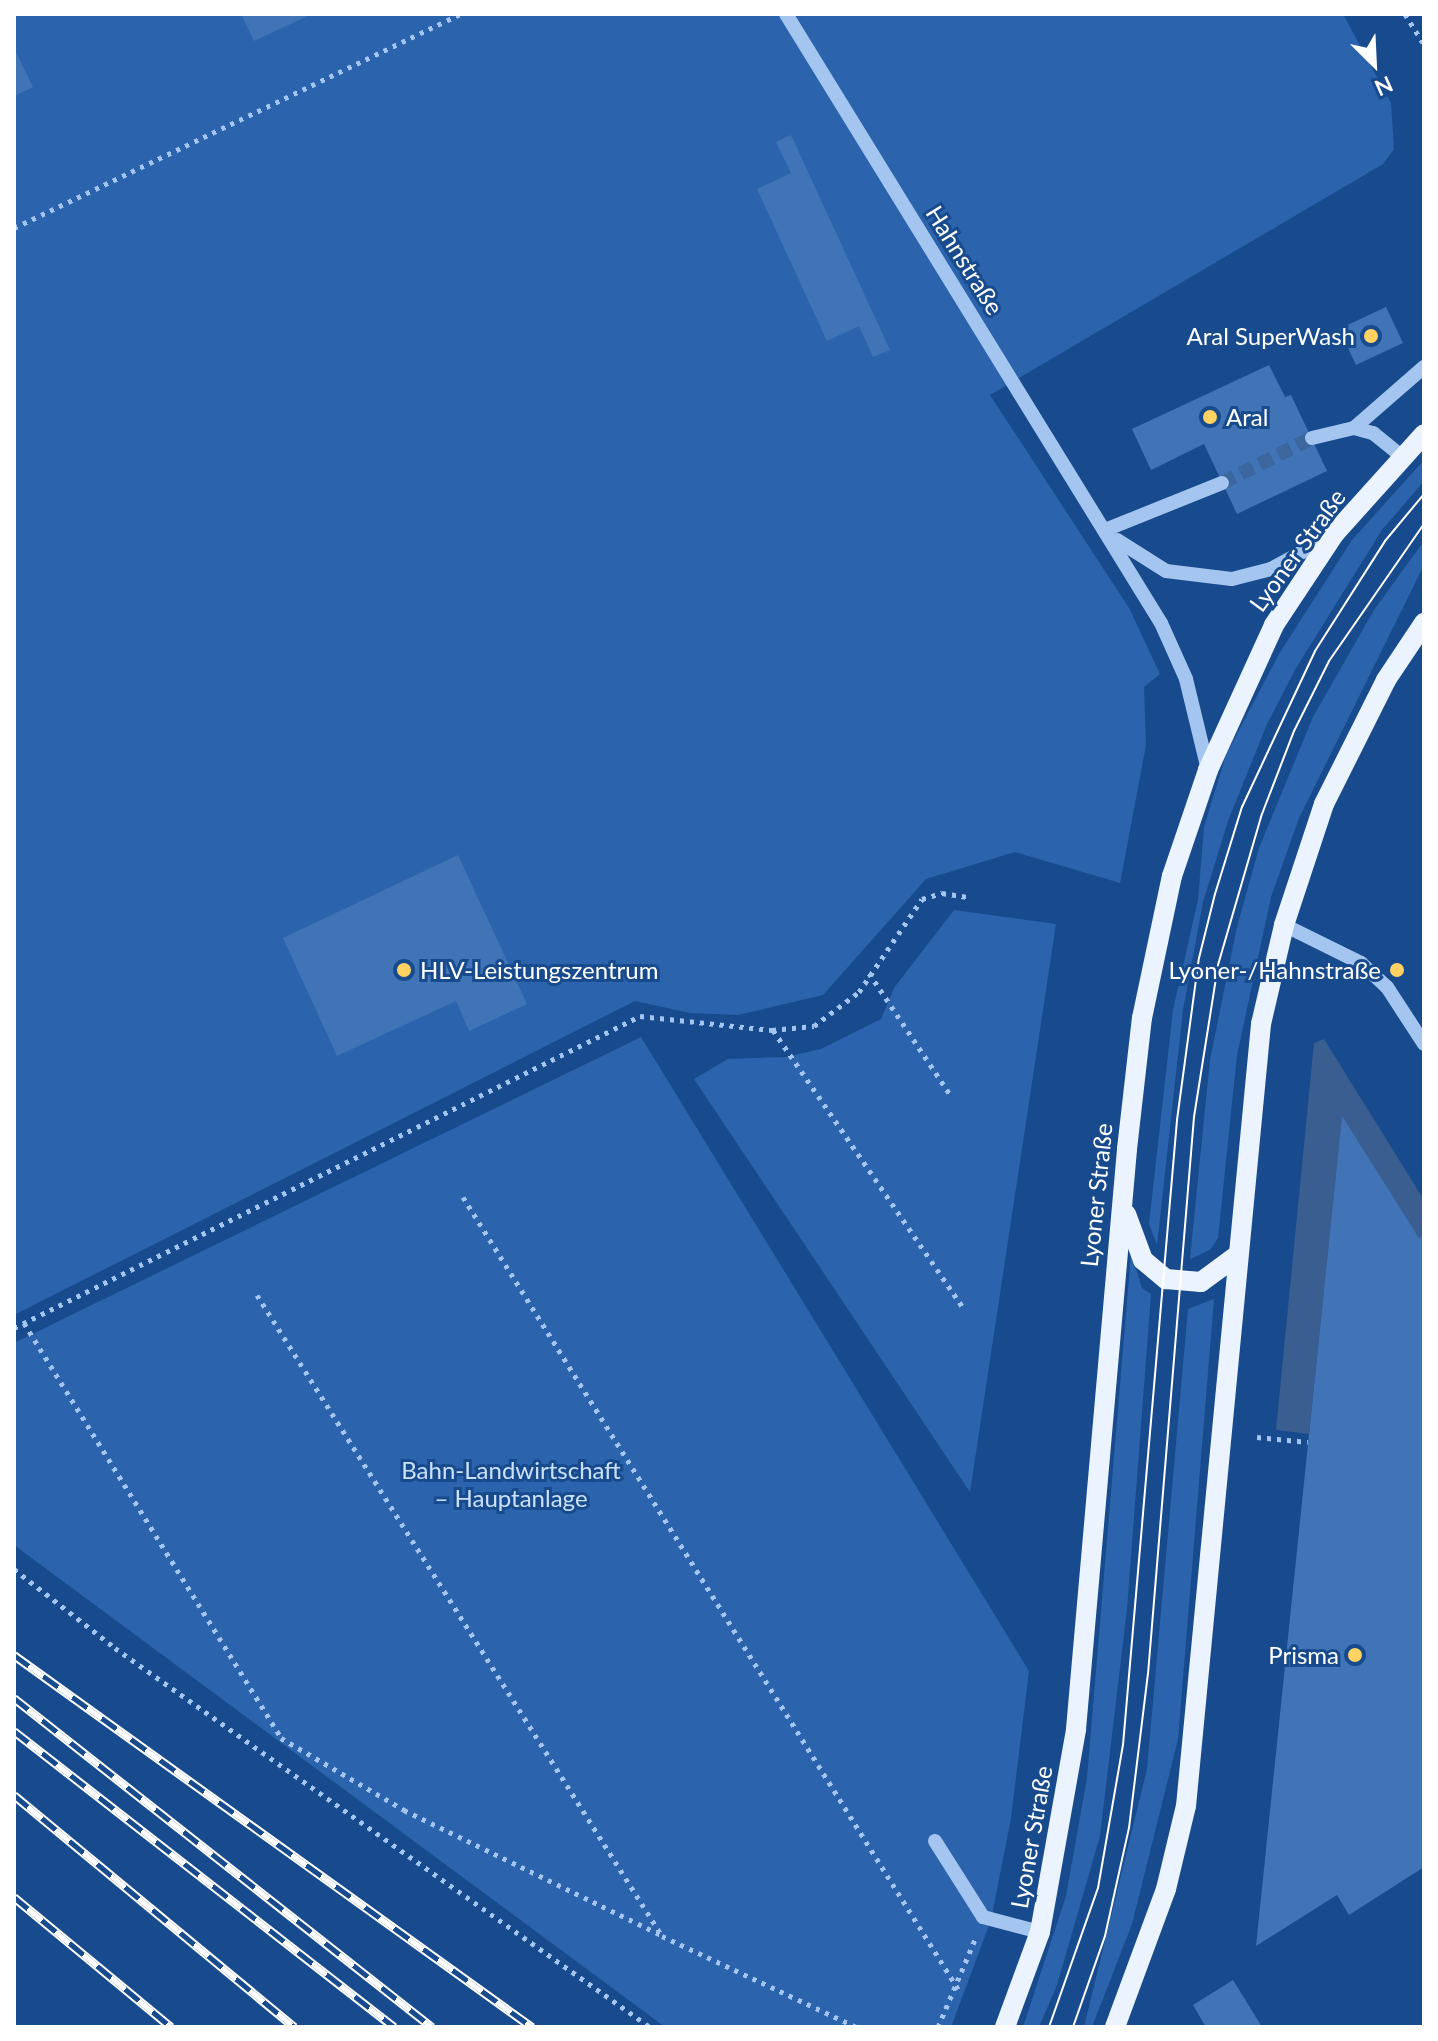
<!DOCTYPE html>
<html>
<head>
<meta charset="utf-8">
<style>
	body { margin:0 }
	#map { position:relative; width:1438px; height:2041px; overflow:hidden; background:#184b8d; font-family:Lato,sans-serif }
	div>[style] { position:absolute }
	[style*='--x'] { left:calc(var(--x)*1px); top:calc(var(--y)*1px); width:calc(var(--w)*1px); rotate:calc(var(--a)*1deg) }
	.green>* { inset:0; background:#2b64ac }
	.water>* { inset:0; background:#395e8f }
	.building>* { inset:0; background:#4074b6 }
	.minor-tunnel>* { height:14px; margin-top:-7px; transform-origin:0; background:repeating-linear-gradient(90deg,#3b669e 0 14px,transparent 0 21px) }
	.path>* { height:5px; margin-top:-2.5px; transform-origin:0; background:repeating-linear-gradient(90deg,#a4c5ef 0 4px,transparent 0 10px) }
	.minor>* { height:14px; margin:-7px; padding:0 7px; transform-origin:7px; border-radius:7px; background:#a4c5ef }
	.major>* { height:20px; margin:-10px; padding:0 10px; transform-origin:10px; border-radius:10px; background:#ebf3ff }
	.tram>* { height:2px; margin:-1px; padding:0 1px; transform-origin:1px; border-radius:1px; background:#fff }
	.rail>* { height:9px; margin-top:-4.5px; transform-origin:0; background:repeating-linear-gradient(90deg,#184b8d 0 18px,#fff 0 36px); box-sizing:border-box; border-block:2px solid #fff }
	.dots>* { width:22px; height:22px; translate:-50% -50%; box-sizing:border-box; border:4px solid #184b8d; border-radius:50% }
	span { translate:-50% -50%; white-space:nowrap; text-align:center; line-height:1.15; -webkit-text-stroke:6px #184b8d; paint-order:stroke }
	.street-label { font-size:24px; color:#fff }
	.poi-label { font-size:24px; color:#fff }
	.right { translate:-100% -50%; text-align:right }
	.left { translate:0 -50%; text-align:left }
	.park-label { font-size:24px; color:#cae0fb }
	.frame { position:absolute; inset:0; border:16px solid #fff; pointer-events:none }
	.north { position:absolute; left:1334px; top:24px; width:80px; height:80px; -webkit-text-stroke:6px #184b8d; paint-order:stroke; rotate:156deg; font-size:22px; font-weight:700; line-height:32px; text-align:center; color:#fff }
	.north::after { content:''; display:block; margin:auto; width:28px; height:36px; background:#fff; clip-path:polygon(50% 0,100% 100%,50% 72%,0 100%) }
</style>
</head>
<body>
<div id="map">
	<div class="green">
		<div style="clip-path:polygon(14px 14px,1343px 14px,1391px 103px,1394px 149px,1383px 164px,990px 395px,1129px 608px,1160px 674px,1144px 687px,1146px 745px,1120px 883px,1015px 852px,926px 879px,823px 995px,738px 1015px,690px 1013px,635px 1001px,14px 1315px)"></div>
		<div style="clip-path:polygon(1424px 460px,1424px 481px,1382px 530px,1296px 668px,1267px 724px,1228px 821px,1203px 902px,1183px 1010px,1157px 1245px,1149px 1224px,1173px 1010px,1198px 900px,1204px 827px,1226px 755px,1279px 654px,1352px 540px)"></div>
		<div style="clip-path:polygon(1424px 541px,1424px 565px,1299px 818px,1271px 897px,1237px 1055px,1218px 1238px,1210px 1250px,1190px 1259px,1210px 1060px,1237px 927px,1259px 848px,1313px 717px,1374px 610px)"></div>
		<div style="clip-path:polygon(954px 910px,1056px 924px,970px 1492px,694px 1079px,728px 1059px,786px 1057px,821px 1049px,881px 1019px,894px 988px)"></div>
		<div style="clip-path:polygon(641px 1037px,1029px 1671px,1011px 1818px,991px 1920px,951px 2027px,665px 2027px,14px 1545px,14px 1343px)"></div>
		<div style="clip-path:polygon(1131px 1254px,1142px 1288px,1151px 1294px,1127px 1609px,1100px 1836px,1057px 1985px,1039px 2027px,1023px 2027px,1066px 1896px,1087px 1778px)"></div>
		<div style="clip-path:polygon(1214px 1299px,1178px 1739px,1132px 1924px,1092px 2027px,1084px 2027px,1147px 1769px,1188px 1309px)"></div>
	</div>
	<div class="water">
		<div style="clip-path:polygon(1324px 1039px,1424px 1200px,1424px 1235px,1419px 1238px,1342px 1118px,1309px 1434px,1276px 1430px,1314px 1043px)"></div>
	</div>
	<div class="building">
		<div style="clip-path:polygon(241px 14px,312px 14px,254px 41px)"></div>
		<div style="clip-path:polygon(14px 48px,33px 87px,14px 96px)"></div>
		<div style="clip-path:polygon(791px 135px,890px 350px,873px 357px,859px 326px,827px 341px,757px 189px,791px 173px,776px 142px)"></div>
		<div style="clip-path:polygon(1386px 307px,1403px 343px,1356px 365px,1339px 329px)"></div>
		<div style="clip-path:polygon(1269px 365px,1285px 397px,1291px 395px,1327px 471px,1237px 514px,1204px 444px,1151px 470px,1132px 429px)"></div>
		<div style="clip-path:polygon(458px 855px,527px 1004px,469px 1031px,456px 1001px,337px 1056px,283px 938px)"></div>
		<div style="clip-path:polygon(1342px 1116px,1419px 1238px,1424px 1235px,1424px 1867px,1349px 1915px,1337px 1895px,1256px 1946px)"></div>
		<div style="clip-path:polygon(1233px 1980px,1262px 2027px,1206px 2027px,1193px 2005px)"></div>
	</div>
	<div class="minor-tunnel">
		<div style="--x:1222;--y:483;--w:101;--a:-26.6"></div>
	</div>
	<div class="path">
		<div style="--x:1405;--y:14;--w:36;--a:58"></div>
		<div style="--x:14;--y:228;--w:495;--a:-25.6"></div>
		<div style="--x:869;--y:973;--w:148;--a:56.3"></div>
		<div style="--x:773;--y:1030;--w:336;--a:55.6"></div>
		<div style="--x:463;--y:1197;--w:934;--a:57.99"></div>
		<div style="--x:257;--y:1295;--w:758;--a:57.71"></div>
		<div style="--x:662;--y:1936;--w:214;--a:25.1"></div>
		<div style="--x:24;--y:1323;--w:488;--a:58.2"></div>
		<div style="--x:281;--y:1738;--w:143;--a:30.3"></div>
		<div style="--x:404;--y:1810;--w:286;--a:25.9"></div>
		<div style="--x:14;--y:1328;--w:699;--a:-26.49"></div>
		<div style="--x:640;--y:1016;--w:133;--a:6.1"></div>
		<div style="--x:772;--y:1030;--w:42;--a:-5.4"></div>
		<div style="--x:814;--y:1026;--w:56;--a:-37.1"></div>
		<div style="--x:859;--y:992;--w:112;--a:-55.9"></div>
		<div style="--x:922;--y:899;--w:21;--a:-17"></div>
		<div style="--x:942;--y:893;--w:26;--a:9"></div>
		<div style="--x:1257;--y:1437;--w:51;--a:5.6"></div>
		<div style="--x:14;--y:1569;--w:128;--a:38"></div>
		<div style="--x:115;--y:1648;--w:656;--a:35.31"></div>
		<div style="--x:938;--y:2027;--w:98;--a:-67.1"></div>
	</div>
	<div class="minor">
		<div style="--x:786;--y:14;--w:715;--a:58.38"></div>
		<div style="--x:1161;--y:623;--w:61;--a:65.9"></div>
		<div style="--x:1186;--y:679;--w:94;--a:76.4"></div>
		<div style="--x:1354;--y:428;--w:93;--a:-41.1"></div>
		<div style="--x:1312;--y:438;--w:43;--a:-13.4"></div>
		<div style="--x:1354;--y:428;--w:20;--a:15"></div>
		<div style="--x:1373;--y:433;--w:38;--a:39"></div>
		<div style="--x:1105;--y:530;--w:126;--a:-21.9"></div>
		<div style="--x:1117;--y:540;--w:58;--a:32.3"></div>
		<div style="--x:1166;--y:571;--w:66;--a:6.9"></div>
		<div style="--x:1232;--y:579;--w:40;--a:-14.4"></div>
		<div style="--x:1271;--y:569;--w:65;--a:-28.5"></div>
		<div style="--x:1284;--y:925;--w:86;--a:26.3"></div>
		<div style="--x:1361;--y:963;--w:35;--a:43"></div>
		<div style="--x:1387;--y:987;--w:68;--a:57"></div>
		<div style="--x:935;--y:1841;--w:90;--a:57.7"></div>
		<div style="--x:983;--y:1917;--w:59;--a:14.7"></div>
	</div>
	<div class="major">
		<div style="--x:1126;--y:1214;--w:49;--a:69.7"></div>
		<div style="--x:1143;--y:1260;--w:30;--a:40"></div>
		<div style="--x:1166;--y:1279;--w:35;--a:5"></div>
		<div style="--x:1201;--y:1282;--w:42;--a:-36.3"></div>
		<div style="--x:1005;--y:2027;--w:101;--a:-69.8"></div>
		<div style="--x:1040;--y:1932;--w:206;--a:-79.9"></div>
		<div style="--x:1076;--y:1729;--w:582;--a:-84.97"></div>
		<div style="--x:1127;--y:1149;--w:132;--a:-83.5"></div>
		<div style="--x:1142;--y:1018;--w:145;--a:-78.1"></div>
		<div style="--x:1172;--y:876;--w:112;--a:-71.2"></div>
		<div style="--x:1208;--y:770;--w:159;--a:-65.5"></div>
		<div style="--x:1274;--y:625;--w:110;--a:-56.5"></div>
		<div style="--x:1335;--y:533;--w:133;--a:-48"></div>
		<div style="--x:1115;--y:2027;--w:147;--a:-69.7"></div>
		<div style="--x:1166;--y:1889;--w:85;--a:-76.5"></div>
		<div style="--x:1186;--y:1806;--w:786;--a:-84.52"></div>
		<div style="--x:1261;--y:1024;--w:102;--a:-76.9"></div>
		<div style="--x:1284;--y:925;--w:127;--a:-71.7"></div>
		<div style="--x:1324;--y:804;--w:139;--a:-63.4"></div>
		<div style="--x:1386;--y:680;--w:69;--a:-56.3"></div>
	</div>
	<div class="tram">
		<div style="--x:1049;--y:2027;--w:147;--a:-70.6"></div>
		<div style="--x:1098;--y:1888;--w:145;--a:-80.1"></div>
		<div style="--x:1123;--y:1745;--w:627;--a:-85.06"></div>
		<div style="--x:1177;--y:1120;--w:163;--a:-82.3"></div>
		<div style="--x:1199;--y:958;--w:66;--a:-76"></div>
		<div style="--x:1215;--y:894;--w:91;--a:-72.8"></div>
		<div style="--x:1242;--y:807;--w:172;--a:-64.9"></div>
		<div style="--x:1315;--y:651;--w:130;--a:-57.5"></div>
		<div style="--x:1385;--y:541;--w:61;--a:-50.3"></div>
		<div style="--x:1073;--y:2027;--w:96;--a:-70.6"></div>
		<div style="--x:1105;--y:1936;--w:111;--a:-77.5"></div>
		<div style="--x:1129;--y:1828;--w:155;--a:-83"></div>
		<div style="--x:1148;--y:1674;--w:559;--a:-85.28"></div>
		<div style="--x:1194;--y:1117;--w:154;--a:-81"></div>
		<div style="--x:1218;--y:965;--w:157;--a:-73.8"></div>
		<div style="--x:1262;--y:814;--w:89;--a:-68.9"></div>
		<div style="--x:1294;--y:731;--w:78;--a:-63.4"></div>
		<div style="--x:1329;--y:661;--w:167;--a:-55.3"></div>
	</div>
	<div class="rail">
		<div style="--x:14;--y:1655;--w:638;--a:35.68"></div>
		<div style="--x:14;--y:1698;--w:532;--a:38.21"></div>
		<div style="--x:14;--y:1731;--w:482;--a:37.9"></div>
		<div style="--x:14;--y:1795;--w:364;--a:39.6"></div>
		<div style="--x:14;--y:1897;--w:204;--a:39.6"></div>
	</div>
	<div class="dots">
		<div style="left:1371px;top:336px;background:#ffd261"></div>
		<div style="left:1210px;top:417px;background:#ffd261"></div>
		<div style="left:404px;top:970px;background:#ffd261"></div>
		<div style="left:1397px;top:970px;background:#ffd261"></div>
		<div style="left:1355px;top:1655px;background:#ffd261"></div>
	</div>
	<div class="street-label">
		<span style="left:965px;top:260px;rotate:58deg">Hahnstraße</span>
		<span style="left:1297px;top:550px;rotate:-54deg">Lyoner Straße</span>
		<span style="left:1096px;top:1195px;rotate:-84deg">Lyoner Straße</span>
		<span style="left:1031px;top:1837px;rotate:-80deg">Lyoner Straße</span>
	</div>
	<div class="poi-label">
		<span class="right" style="left:1355px;top:336px">Aral SuperWash</span>
		<span class="left" style="left:1226px;top:417px">Aral</span>
		<span class="left" style="left:420px;top:970px">HLV-Leistungszentrum</span>
		<span class="right" style="left:1381px;top:970px">Lyoner-/Hahnstraße</span>
		<span class="right" style="left:1339px;top:1655px">Prisma</span>
	</div>
	<div class="park-label">
		<span style="left:511px;top:1484px">Bahn-Landwirtschaft<br>– Hauptanlage</span>
	</div>
	<div class="frame"></div>
	<div class="north">N</div>
</div>
</body>
</html>
